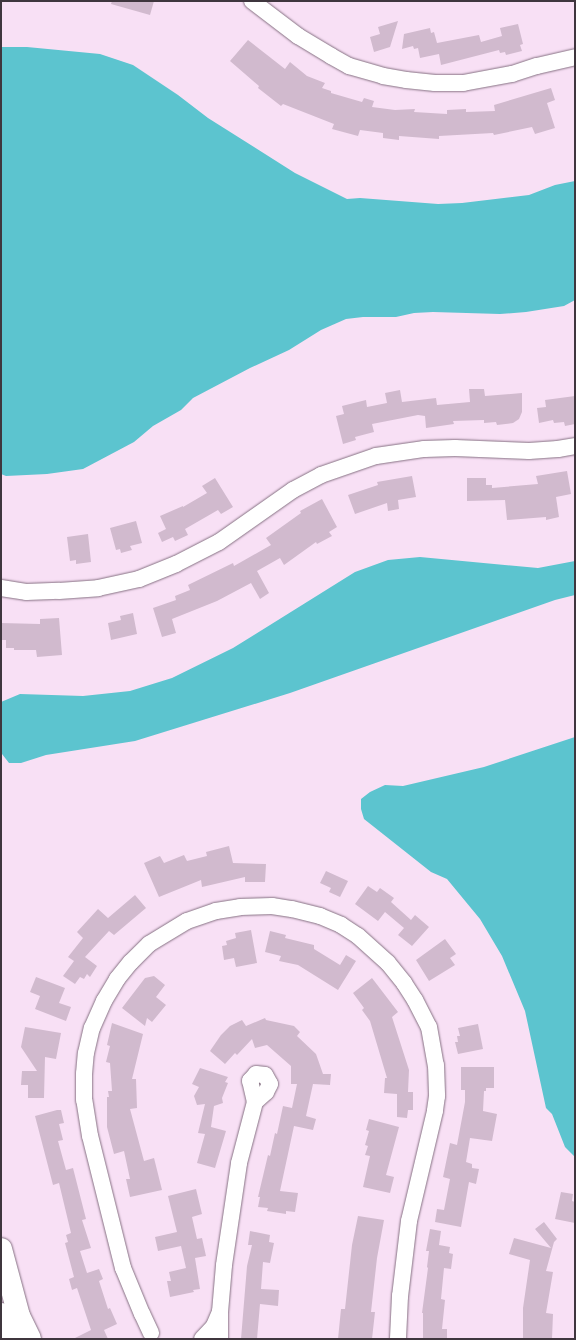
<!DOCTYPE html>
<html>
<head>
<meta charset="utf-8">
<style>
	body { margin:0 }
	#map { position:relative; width:576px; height:1340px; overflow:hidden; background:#f8e0f5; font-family:Jost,sans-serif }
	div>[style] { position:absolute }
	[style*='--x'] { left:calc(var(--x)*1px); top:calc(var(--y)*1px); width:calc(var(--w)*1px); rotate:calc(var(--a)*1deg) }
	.water>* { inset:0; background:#5cc4cf }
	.building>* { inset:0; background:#d1bace }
	.roads { filter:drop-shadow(0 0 1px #867183) drop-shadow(0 0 1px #867183) }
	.street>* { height:16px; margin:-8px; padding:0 8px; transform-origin:8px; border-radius:8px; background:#fff }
	.secondary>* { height:22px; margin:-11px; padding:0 11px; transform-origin:11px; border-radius:11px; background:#fff }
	span { translate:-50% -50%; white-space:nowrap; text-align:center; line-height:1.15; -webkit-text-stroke:3px #fff0fd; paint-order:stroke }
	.frame { position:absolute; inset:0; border:2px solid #3f363e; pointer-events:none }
</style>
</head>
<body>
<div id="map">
	<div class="water">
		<div style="clip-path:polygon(1px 47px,27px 47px,100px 54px,133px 65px,178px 95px,208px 118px,295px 173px,347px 199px,360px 198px,438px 204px,462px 203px,529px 195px,555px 185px,575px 181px,575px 300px,564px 306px,526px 312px,500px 314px,433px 312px,414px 313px,396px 317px,363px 317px,346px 319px,321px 330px,289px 350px,250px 368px,193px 398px,181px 410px,153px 426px,134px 442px,83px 469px,47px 474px,6px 476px,1px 474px)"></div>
		<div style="clip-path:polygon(420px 557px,538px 568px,575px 561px,575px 595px,555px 600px,290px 693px,135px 741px,46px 755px,21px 763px,9px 763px,2px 754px,1px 702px,20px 694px,83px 696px,130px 691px,172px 678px,233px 648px,355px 572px,388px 560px)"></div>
		<div style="clip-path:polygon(575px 737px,575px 1157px,565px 1147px,552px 1114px,546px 1108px,525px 1011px,502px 956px,480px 919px,447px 879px,431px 872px,364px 819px,361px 809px,361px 799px,370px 792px,385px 785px,403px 786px,484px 767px)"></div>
	</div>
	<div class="building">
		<div style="clip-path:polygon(112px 1px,154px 1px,150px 15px,111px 4px)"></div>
		<div style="clip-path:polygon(398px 21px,390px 47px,374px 52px,370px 37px,380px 34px,378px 27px)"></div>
		<div style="clip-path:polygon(518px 24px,523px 44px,520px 45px,522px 51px,506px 55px,505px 52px,500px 53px,499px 50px,441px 65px,439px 54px,420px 58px,418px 48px,414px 49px,413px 46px,402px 49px,404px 34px,430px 28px,431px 33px,434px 32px,437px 43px,479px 35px,481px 42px,502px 36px,500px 28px)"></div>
		<div style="clip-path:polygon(248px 40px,285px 69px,290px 62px,307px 76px,325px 83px,322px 88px,331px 91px,331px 93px,362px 102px,364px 98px,374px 101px,372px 107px,395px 110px,415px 109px,414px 112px,447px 114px,447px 110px,466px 109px,466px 112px,495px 111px,494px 105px,551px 88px,555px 100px,547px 103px,555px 128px,535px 134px,532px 127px,494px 135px,493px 133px,439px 136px,439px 139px,399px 136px,399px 140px,383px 138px,383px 133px,360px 130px,358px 136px,332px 129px,334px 124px,283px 104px,281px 106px,258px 88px,259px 86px,230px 61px)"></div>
		<div style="clip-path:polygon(469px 389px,484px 389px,485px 396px,522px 393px,522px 412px,519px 419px,513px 423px,497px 425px,496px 422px,484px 423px,484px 420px,453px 421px,454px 424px,426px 428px,425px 416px,418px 415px,372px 424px,374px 432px,355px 437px,356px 440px,343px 444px,336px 416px,344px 414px,342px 406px,366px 400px,367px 407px,387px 403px,385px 393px,400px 390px,402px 402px,436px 398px,437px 405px,470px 402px)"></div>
		<div style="clip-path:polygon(575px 396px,575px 424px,565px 426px,564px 422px,554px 423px,553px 420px,539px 423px,537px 408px,546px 407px,545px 400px)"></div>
		<div style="clip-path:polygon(567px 471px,571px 494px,556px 497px,559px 517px,546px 520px,546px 517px,507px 520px,505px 500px,467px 501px,467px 478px,486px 478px,486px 485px,492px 485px,492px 488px,538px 484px,536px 476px)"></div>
		<div style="clip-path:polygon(412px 476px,416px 497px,398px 500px,399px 509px,388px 511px,387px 503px,355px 514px,348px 495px,378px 485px,377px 482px)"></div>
		<div style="clip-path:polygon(215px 478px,233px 507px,221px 514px,218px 510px,185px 529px,188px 535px,175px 541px,173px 537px,162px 542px,158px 533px,166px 529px,160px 516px,183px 506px,183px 507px,207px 493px,202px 486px)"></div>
		<div style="clip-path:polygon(322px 499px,337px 527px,329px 532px,332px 536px,317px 544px,316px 542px,284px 565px,280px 558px,257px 571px,269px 593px,260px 599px,251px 583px,217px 601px,172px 619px,176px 633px,162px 637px,153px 608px,176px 600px,175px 596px,190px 590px,188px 585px,233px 563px,234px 566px,271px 545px,266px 538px,301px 513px,300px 511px)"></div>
		<div style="clip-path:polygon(136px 521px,142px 543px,130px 546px,132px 550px,121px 553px,120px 549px,116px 550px,110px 528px)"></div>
		<div style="clip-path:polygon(88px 534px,91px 562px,76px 564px,76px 560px,70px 561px,67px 537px)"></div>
		<div style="clip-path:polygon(133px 613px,137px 634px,111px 640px,108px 623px,121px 620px,120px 616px)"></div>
		<div style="clip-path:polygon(59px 618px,62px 655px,37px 657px,36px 650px,14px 650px,14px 648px,6px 648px,6px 640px,1px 640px,1px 623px,40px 624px,40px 619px)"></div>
		<div style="clip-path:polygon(229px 846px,233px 863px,266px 864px,265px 882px,245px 882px,245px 877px,202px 887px,201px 880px,159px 897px,144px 863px,160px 856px,164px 863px,184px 855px,187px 861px,207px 856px,206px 852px)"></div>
		<div style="clip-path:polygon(326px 871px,348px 881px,340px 897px,329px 892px,331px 888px,320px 883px)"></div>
		<div style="clip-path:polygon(368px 886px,377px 892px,380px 888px,394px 898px,391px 902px,411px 920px,415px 915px,429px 927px,412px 946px,398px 935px,404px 928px,385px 912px,378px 921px,355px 904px)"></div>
		<div style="clip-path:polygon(135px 895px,146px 908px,114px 935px,109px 931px,85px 957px,97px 966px,90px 977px,87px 974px,84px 979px,80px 977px,75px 984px,63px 976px,74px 961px,68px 957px,83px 938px,77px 932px,98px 909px,108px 918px)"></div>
		<div style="clip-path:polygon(251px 930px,257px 963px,236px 967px,234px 958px,224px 960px,222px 946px,227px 945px,226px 941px,236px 938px,235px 933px)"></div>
		<div style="clip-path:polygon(270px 931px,286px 935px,285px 938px,314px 945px,314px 949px,340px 965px,346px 955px,356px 961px,338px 990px,298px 965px,279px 961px,281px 956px,265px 952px)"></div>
		<div style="clip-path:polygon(445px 939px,456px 954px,450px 958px,455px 965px,429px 981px,416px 960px)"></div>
		<div style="clip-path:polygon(154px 976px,165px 985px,156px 997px,166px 1005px,152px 1022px,147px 1018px,145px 1026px,122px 1008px,145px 978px)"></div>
		<div style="clip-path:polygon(36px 977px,65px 988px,59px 1003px,71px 1007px,66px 1021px,35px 1009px,40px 996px,30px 992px)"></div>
		<div style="clip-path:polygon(372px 978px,398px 1012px,392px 1017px,409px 1070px,408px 1092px,413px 1092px,413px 1110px,408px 1110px,407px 1118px,397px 1117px,397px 1094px,384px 1093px,385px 1078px,387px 1078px,370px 1021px,362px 1010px,364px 1008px,353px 993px)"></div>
		<div style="clip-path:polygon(265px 1018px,266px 1020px,294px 1026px,300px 1032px,297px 1036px,316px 1054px,323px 1074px,331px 1074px,330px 1085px,313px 1084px,306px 1116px,316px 1119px,313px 1130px,294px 1126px,280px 1191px,298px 1193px,295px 1212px,286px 1211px,286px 1214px,267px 1211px,268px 1208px,258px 1207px,260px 1197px,258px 1197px,268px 1155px,270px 1156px,275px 1133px,277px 1134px,283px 1106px,292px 1108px,297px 1084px,291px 1084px,291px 1066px,267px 1045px,255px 1048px,252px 1039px,237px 1055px,235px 1053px,225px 1064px,210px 1051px,221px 1035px,230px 1026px,242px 1020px,246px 1026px)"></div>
		<div style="clip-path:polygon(112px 1023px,143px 1034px,132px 1079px,136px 1079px,137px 1108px,130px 1109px,144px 1161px,154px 1158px,162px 1190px,130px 1197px,126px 1179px,130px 1179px,124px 1151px,114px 1154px,107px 1127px,107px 1097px,109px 1097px,108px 1091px,112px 1091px,110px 1063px,106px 1062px,110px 1046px,107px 1045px)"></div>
		<div style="clip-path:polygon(478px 1024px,483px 1049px,458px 1054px,455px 1042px,458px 1042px,457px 1036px,460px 1036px,458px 1028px)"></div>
		<div style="clip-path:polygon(25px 1027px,61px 1033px,56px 1059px,45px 1057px,44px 1098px,28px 1098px,28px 1085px,21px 1085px,22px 1071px,37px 1071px,21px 1047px)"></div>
		<div style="clip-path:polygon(461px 1067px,494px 1067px,494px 1088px,486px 1088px,486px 1091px,484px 1091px,483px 1111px,497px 1114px,492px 1141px,470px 1138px,466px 1162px,472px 1164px,472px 1168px,479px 1169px,476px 1184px,469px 1182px,461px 1227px,435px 1222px,437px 1209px,444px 1210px,450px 1179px,443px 1177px,450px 1143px,457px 1145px,465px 1102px,465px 1090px,461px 1090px)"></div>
		<div style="clip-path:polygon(200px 1068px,228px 1077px,225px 1082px,228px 1083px,222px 1098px,223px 1103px,214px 1106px,211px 1127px,226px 1131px,215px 1168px,197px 1163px,205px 1134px,198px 1133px,205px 1104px,197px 1105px,194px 1096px,199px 1087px,192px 1084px)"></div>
		<div style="clip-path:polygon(57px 1110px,61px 1110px,64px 1123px,59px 1124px,63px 1140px,58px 1141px,66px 1170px,73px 1168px,86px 1219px,82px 1220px,91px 1248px,80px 1251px,87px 1273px,99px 1269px,103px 1279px,99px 1281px,108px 1309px,110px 1308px,117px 1324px,104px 1330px,108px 1339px,73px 1339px,91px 1330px,77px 1288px,72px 1290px,69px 1279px,74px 1277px,65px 1243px,68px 1242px,66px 1235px,71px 1233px,59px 1183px,53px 1185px,35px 1116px)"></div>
		<div style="clip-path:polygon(369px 1119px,399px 1127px,386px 1175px,394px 1177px,390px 1193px,363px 1187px,370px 1156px,365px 1155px,368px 1146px,365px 1145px,369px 1131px,366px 1130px)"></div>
		<div style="clip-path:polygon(196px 1189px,202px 1214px,192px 1217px,197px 1239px,202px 1238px,206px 1256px,195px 1258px,200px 1289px,193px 1290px,194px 1292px,170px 1297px,167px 1281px,171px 1281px,169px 1272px,186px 1268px,181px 1246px,158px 1251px,155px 1237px,177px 1232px,168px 1196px)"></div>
		<div style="clip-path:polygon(561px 1192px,573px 1194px,572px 1201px,575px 1202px,575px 1223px,555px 1219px)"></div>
		<div style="clip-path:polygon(358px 1216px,384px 1220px,377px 1258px,371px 1312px,375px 1312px,372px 1339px,338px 1339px,341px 1309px,345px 1309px,352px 1245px)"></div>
		<div style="clip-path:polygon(544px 1222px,557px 1239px,554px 1242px,546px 1271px,553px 1272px,546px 1313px,553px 1314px,552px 1339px,523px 1339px,523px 1308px,530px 1260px,509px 1254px,514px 1238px,551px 1248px,535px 1229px)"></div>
		<div style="clip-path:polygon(430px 1229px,441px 1231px,439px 1245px,450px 1247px,449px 1253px,453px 1254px,451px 1269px,444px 1268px,441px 1299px,445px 1300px,442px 1329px,447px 1329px,447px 1339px,423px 1339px,423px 1313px,422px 1313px,428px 1268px,427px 1267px,429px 1251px,426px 1251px)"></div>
		<div style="clip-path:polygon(250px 1231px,270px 1235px,269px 1242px,274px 1243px,270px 1263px,263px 1262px,261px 1289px,279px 1290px,278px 1306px,260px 1304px,257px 1339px,241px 1339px,247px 1266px,252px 1245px,248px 1245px)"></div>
	</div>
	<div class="roads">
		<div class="street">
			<div style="--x:252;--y:1;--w:58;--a:37.3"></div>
			<div style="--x:298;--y:36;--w:39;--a:31"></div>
			<div style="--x:331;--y:56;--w:21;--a:29"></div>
			<div style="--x:349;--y:66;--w:35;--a:16"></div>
			<div style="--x:383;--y:76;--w:23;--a:10"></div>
			<div style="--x:406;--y:80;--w:29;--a:6"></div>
			<div style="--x:435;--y:83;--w:28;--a:0"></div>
			<div style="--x:463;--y:83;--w:50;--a:-10.4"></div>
			<div style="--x:512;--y:74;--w:26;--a:-18"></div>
			<div style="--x:537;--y:66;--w:39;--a:-13"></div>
			<div style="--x:1;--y:588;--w:25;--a:9"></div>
			<div style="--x:26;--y:592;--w:33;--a:-2"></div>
			<div style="--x:59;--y:591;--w:39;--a:-4"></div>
			<div style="--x:98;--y:588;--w:42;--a:-12.4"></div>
			<div style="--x:139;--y:579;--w:40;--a:-22"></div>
			<div style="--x:176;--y:564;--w:48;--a:-27.1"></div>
			<div style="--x:219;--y:542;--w:90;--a:-35.1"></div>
			<div style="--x:293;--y:490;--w:32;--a:-28"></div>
			<div style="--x:321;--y:475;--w:58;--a:-19.1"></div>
			<div style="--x:376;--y:456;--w:49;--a:-8.3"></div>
			<div style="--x:424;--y:449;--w:31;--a:-2"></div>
			<div style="--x:455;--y:448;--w:74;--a:2.3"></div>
			<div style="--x:529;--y:451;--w:29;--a:-4"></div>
			<div style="--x:558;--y:449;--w:17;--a:-10"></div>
			<div style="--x:256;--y:1074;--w:9;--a:6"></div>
			<div style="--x:265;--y:1075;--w:10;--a:61"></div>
			<div style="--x:270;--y:1084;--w:9;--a:117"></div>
			<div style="--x:266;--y:1092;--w:15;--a:138"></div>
			<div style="--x:255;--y:1102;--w:22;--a:-103"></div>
			<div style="--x:250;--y:1081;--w:9;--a:-49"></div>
			<div style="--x:220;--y:1312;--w:47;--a:-85.1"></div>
			<div style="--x:224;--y:1265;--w:103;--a:-81.6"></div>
			<div style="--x:239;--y:1163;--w:63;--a:-75.3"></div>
			<div style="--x:151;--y:1333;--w:21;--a:-115"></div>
			<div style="--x:142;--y:1314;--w:50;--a:-112.4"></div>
			<div style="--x:123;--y:1268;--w:136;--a:-104"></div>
			<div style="--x:90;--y:1136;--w:36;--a:-99"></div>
			<div style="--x:84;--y:1100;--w:26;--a:-90"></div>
			<div style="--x:84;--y:1074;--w:21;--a:-85"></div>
			<div style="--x:86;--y:1053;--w:26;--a:-77"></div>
			<div style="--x:92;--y:1028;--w:30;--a:-66"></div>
			<div style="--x:104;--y:1001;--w:26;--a:-59"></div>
			<div style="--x:117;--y:979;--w:22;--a:-51"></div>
			<div style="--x:131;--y:962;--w:25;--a:-45"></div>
			<div style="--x:149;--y:944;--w:44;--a:-31.2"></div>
			<div style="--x:187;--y:921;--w:31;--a:-19"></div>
			<div style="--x:216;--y:911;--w:24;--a:-9"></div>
			<div style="--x:240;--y:907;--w:32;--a:-2"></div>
			<div style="--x:272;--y:906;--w:20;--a:9"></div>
			<div style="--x:292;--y:909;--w:29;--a:14"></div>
			<div style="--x:320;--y:916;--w:23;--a:23"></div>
			<div style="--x:341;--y:925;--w:20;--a:33"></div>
			<div style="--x:358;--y:936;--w:40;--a:42"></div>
			<div style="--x:388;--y:963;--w:26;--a:51"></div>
			<div style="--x:404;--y:983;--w:20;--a:57"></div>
			<div style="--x:415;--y:1000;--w:30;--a:63"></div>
			<div style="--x:429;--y:1027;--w:39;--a:80"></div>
			<div style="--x:436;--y:1065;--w:31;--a:88"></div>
			<div style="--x:437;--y:1096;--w:15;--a:98"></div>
			<div style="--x:435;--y:1111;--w:113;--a:103.3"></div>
			<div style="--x:409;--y:1221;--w:76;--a:96.8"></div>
			<div style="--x:400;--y:1296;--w:43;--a:92.7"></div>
			<div style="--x:202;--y:1339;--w:18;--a:-47"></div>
			<div style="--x:214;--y:1326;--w:15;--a:-67"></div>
			<div style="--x:220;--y:1312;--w:27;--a:90"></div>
		</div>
		<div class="secondary">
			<div style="--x:1;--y:1249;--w:69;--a:75"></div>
			<div style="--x:19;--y:1316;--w:25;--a:64"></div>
			<div style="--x:1;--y:1314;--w:27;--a:70"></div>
		</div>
	</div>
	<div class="frame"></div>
</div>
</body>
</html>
